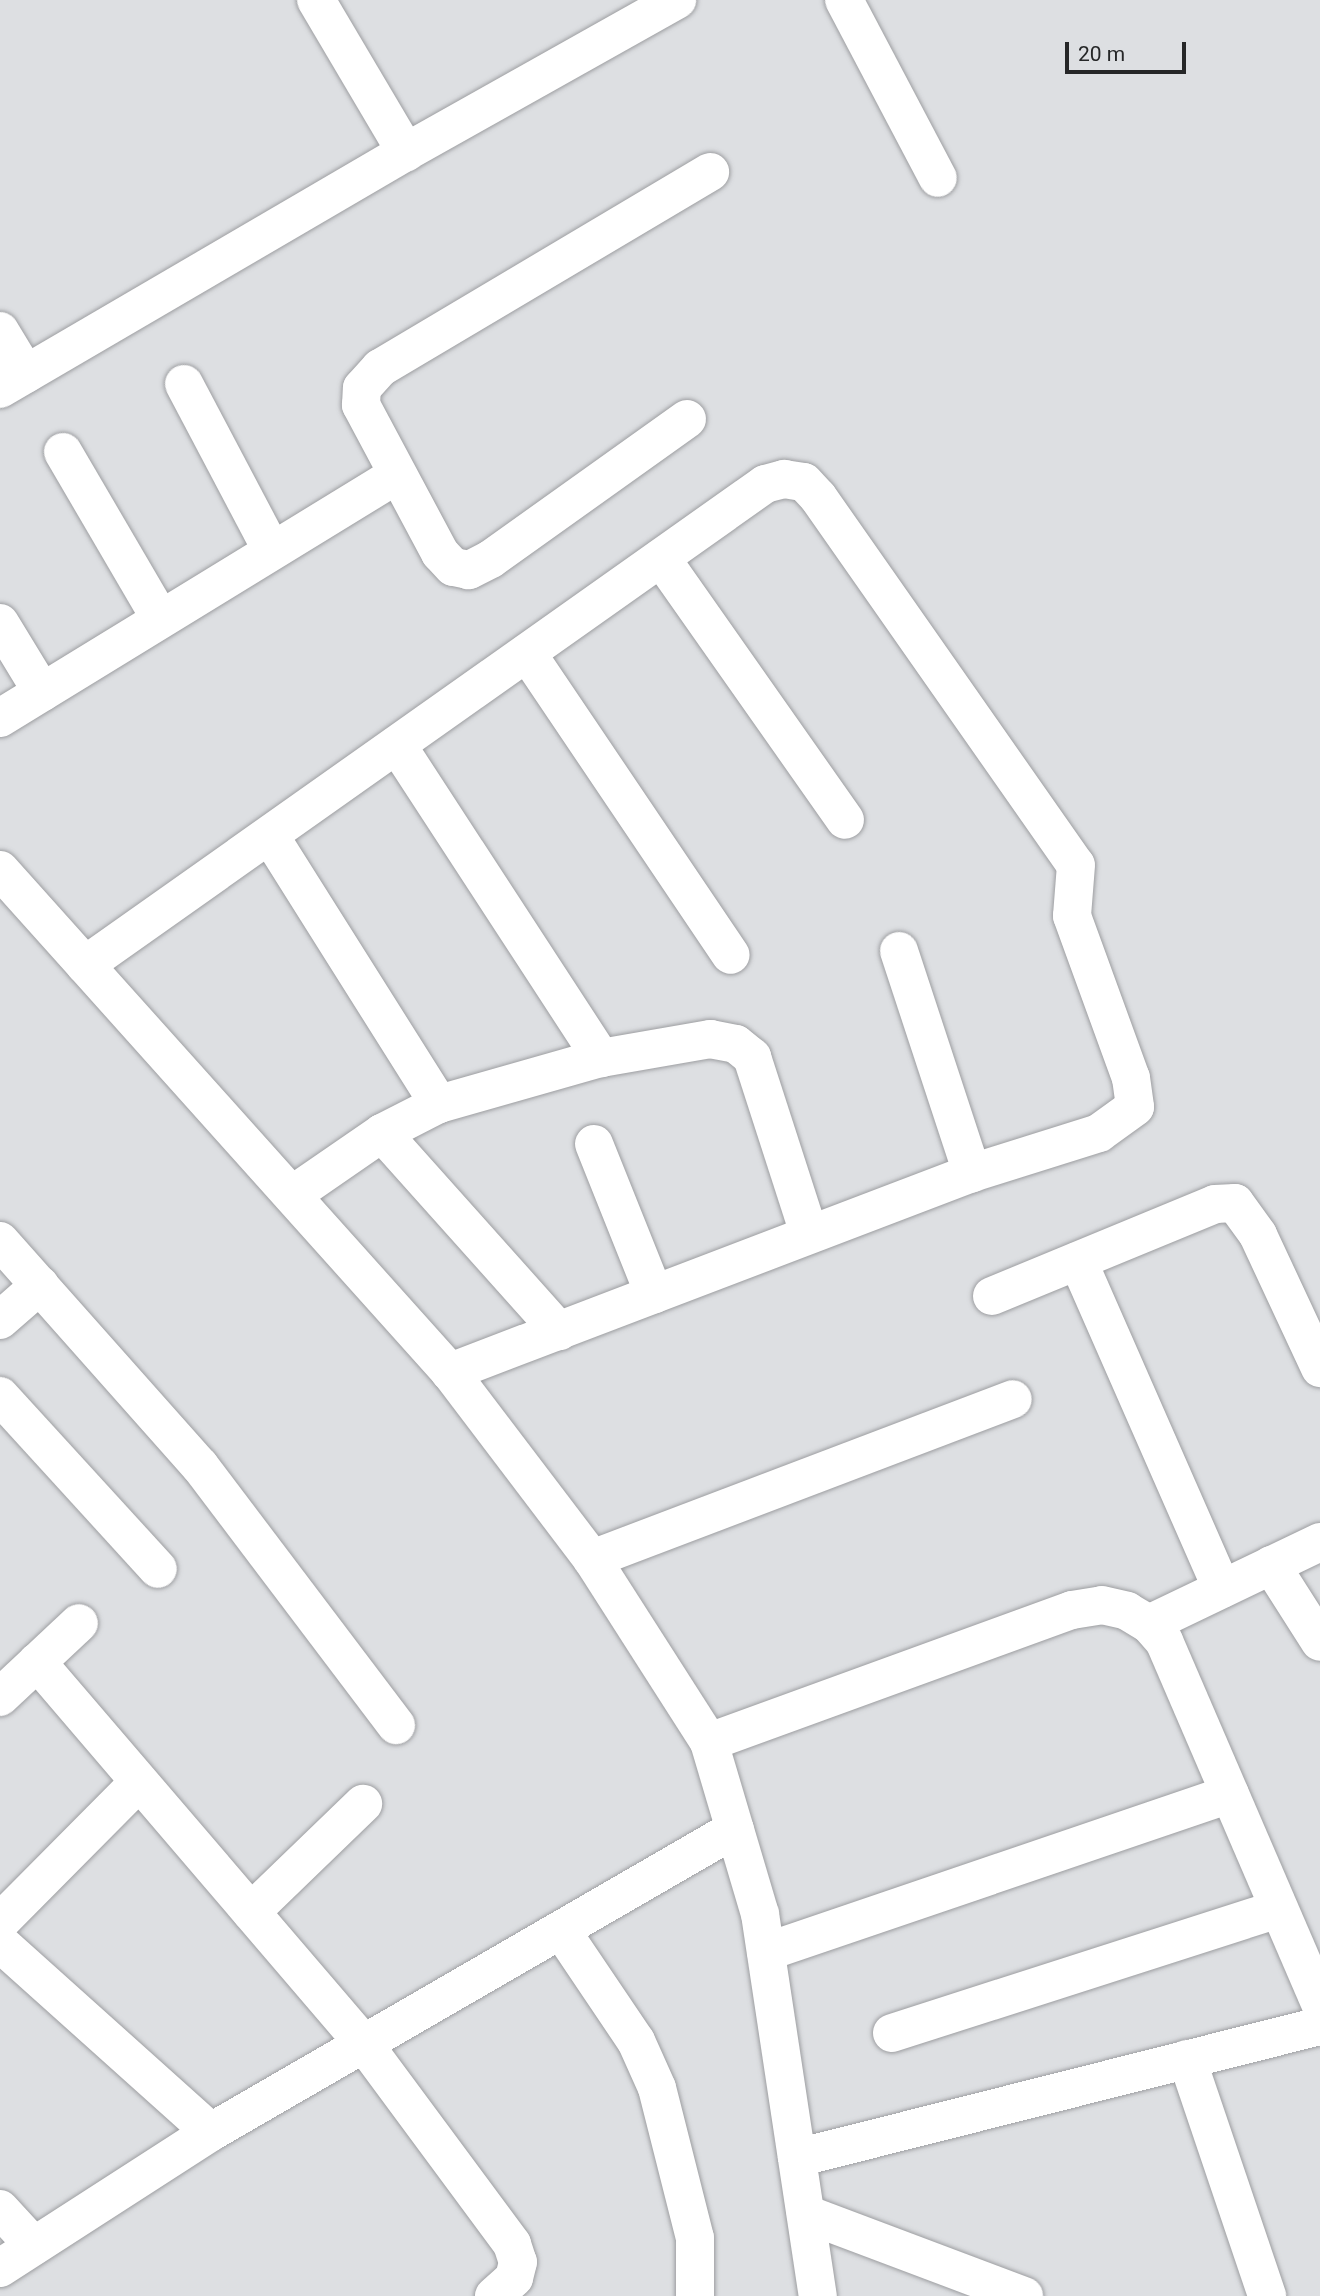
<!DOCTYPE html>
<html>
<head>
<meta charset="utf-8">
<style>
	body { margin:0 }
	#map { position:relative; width:1320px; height:2296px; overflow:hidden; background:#dddfe2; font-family:Roboto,sans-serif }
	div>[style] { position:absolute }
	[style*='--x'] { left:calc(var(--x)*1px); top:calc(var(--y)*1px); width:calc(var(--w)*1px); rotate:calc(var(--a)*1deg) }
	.roads { filter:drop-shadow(0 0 2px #9d9ea1) drop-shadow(0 0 2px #9d9ea1) }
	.minor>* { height:38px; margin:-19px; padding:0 19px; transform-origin:19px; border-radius:19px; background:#fff }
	span { translate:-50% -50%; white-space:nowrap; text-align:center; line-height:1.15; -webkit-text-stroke:5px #dddfe2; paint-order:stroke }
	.scale { position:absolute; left:1065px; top:42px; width:121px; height:32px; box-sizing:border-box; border:4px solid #262728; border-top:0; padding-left:9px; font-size:21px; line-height:24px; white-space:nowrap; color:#262728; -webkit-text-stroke:5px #dddfe2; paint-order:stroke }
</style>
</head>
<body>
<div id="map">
	<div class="roads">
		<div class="minor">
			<div style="--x:316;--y:0;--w:177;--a:59.4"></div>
			<div style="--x:844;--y:0;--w:201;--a:62.2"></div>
			<div style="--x:0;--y:331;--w:50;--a:58.8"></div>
			<div style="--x:184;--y:384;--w:187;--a:62.2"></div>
			<div style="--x:0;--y:389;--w:470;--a:-30.3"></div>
			<div style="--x:406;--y:152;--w:311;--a:-29.3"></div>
			<div style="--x:687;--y:419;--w:241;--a:144.5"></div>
			<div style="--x:491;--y:559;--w:25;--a:153"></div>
			<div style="--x:469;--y:570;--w:16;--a:-169"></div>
			<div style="--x:453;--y:567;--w:19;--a:-133"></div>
			<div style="--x:440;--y:553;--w:168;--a:-118.1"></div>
			<div style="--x:361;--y:405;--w:17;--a:-87"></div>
			<div style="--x:362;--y:388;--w:27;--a:-48"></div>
			<div style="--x:380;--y:368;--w:384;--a:-30.7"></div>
			<div style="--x:63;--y:452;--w:192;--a:59.7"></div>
			<div style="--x:661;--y:558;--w:320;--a:54.9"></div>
			<div style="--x:0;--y:623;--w:81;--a:58.7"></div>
			<div style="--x:527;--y:653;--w:364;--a:56"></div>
			<div style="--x:0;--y:718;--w:463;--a:-31.5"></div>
			<div style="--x:397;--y:745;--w:374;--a:56.9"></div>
			<div style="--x:270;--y:836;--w:317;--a:57.8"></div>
			<div style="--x:0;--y:870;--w:674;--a:48.13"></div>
			<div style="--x:450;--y:1372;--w:235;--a:52.8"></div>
			<div style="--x:592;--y:1559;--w:217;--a:57.4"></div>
			<div style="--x:709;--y:1742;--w:179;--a:73.5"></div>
			<div style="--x:760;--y:1914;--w:386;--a:81.4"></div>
			<div style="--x:899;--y:951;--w:234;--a:71.8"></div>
			<div style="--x:85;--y:965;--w:833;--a:-35.27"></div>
			<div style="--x:765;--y:484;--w:20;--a:-15"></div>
			<div style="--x:784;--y:479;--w:20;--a:9"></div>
			<div style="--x:804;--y:482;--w:21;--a:47"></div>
			<div style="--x:818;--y:497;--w:449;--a:55"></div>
			<div style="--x:1076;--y:865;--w:51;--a:94.5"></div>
			<div style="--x:1072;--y:916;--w:172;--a:70"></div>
			<div style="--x:1131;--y:1078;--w:29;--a:82"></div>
			<div style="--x:1135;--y:1107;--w:44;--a:144.2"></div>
			<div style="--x:1099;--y:1133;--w:133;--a:162.5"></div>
			<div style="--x:972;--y:1173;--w:559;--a:159.13"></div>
			<div style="--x:382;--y:1133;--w:266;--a:48.2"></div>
			<div style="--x:594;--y:1144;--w:162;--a:68.2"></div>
			<div style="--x:292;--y:1195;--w:109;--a:-34.6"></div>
			<div style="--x:382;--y:1133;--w:64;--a:-27"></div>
			<div style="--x:439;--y:1104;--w:168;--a:-15.9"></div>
			<div style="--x:601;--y:1058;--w:111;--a:-9.9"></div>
			<div style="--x:710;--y:1039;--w:26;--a:11"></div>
			<div style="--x:736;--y:1044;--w:21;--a:39"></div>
			<div style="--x:752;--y:1057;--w:186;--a:72.1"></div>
			<div style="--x:0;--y:1241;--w:301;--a:48.4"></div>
			<div style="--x:200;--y:1466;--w:325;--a:52.9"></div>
			<div style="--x:1078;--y:1261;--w:358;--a:66.3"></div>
			<div style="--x:992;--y:1296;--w:241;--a:-22.4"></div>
			<div style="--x:1215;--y:1204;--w:20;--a:-3"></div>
			<div style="--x:1235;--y:1203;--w:39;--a:54"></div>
			<div style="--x:1258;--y:1235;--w:147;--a:65"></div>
			<div style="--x:0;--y:1320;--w:53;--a:-41.2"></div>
			<div style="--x:0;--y:1396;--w:234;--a:47.6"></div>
			<div style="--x:592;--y:1559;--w:450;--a:-20.8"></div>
			<div style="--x:1271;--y:1565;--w:91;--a:57.5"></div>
			<div style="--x:1149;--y:1624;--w:190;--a:-25.6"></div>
			<div style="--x:37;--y:1662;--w:503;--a:49.44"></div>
			<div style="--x:364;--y:2044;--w:249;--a:53.5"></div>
			<div style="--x:512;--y:2244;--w:19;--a:72"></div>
			<div style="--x:518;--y:2262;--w:16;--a:104"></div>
			<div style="--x:514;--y:2278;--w:27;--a:138"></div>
			<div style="--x:0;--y:1697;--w:108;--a:-43.1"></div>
			<div style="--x:709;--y:1742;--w:386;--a:-20"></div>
			<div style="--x:1072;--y:1610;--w:30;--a:-9"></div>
			<div style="--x:1102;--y:1605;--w:26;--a:13"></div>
			<div style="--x:1127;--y:1611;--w:26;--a:31"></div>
			<div style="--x:1149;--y:1624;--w:23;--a:49"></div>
			<div style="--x:1164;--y:1641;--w:395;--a:66.7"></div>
			<div style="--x:251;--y:1912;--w:156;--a:-44"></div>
			<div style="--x:0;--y:1922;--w:197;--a:-45.2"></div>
			<div style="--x:561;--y:1930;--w:134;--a:56"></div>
			<div style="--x:636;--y:2041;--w:51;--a:65.9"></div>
			<div style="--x:657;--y:2088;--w:155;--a:75.8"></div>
			<div style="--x:695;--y:2238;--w:58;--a:90"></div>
			<div style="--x:0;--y:1943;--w:283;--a:41.9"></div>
			<div style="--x:766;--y:1952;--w:490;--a:-18.8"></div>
			<div style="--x:892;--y:2033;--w:406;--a:-17.8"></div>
			<div style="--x:1187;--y:2059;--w:250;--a:71.3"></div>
			<div style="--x:797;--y:2158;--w:539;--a:-14.17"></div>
			<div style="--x:0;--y:2209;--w:50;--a:47.4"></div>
			<div style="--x:806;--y:2214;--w:233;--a:20.6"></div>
			<div style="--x:0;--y:2268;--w:251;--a:-32.8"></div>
			<div style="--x:211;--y:2132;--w:605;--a:-30.04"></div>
		</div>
	</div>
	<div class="scale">20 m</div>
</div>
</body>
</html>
